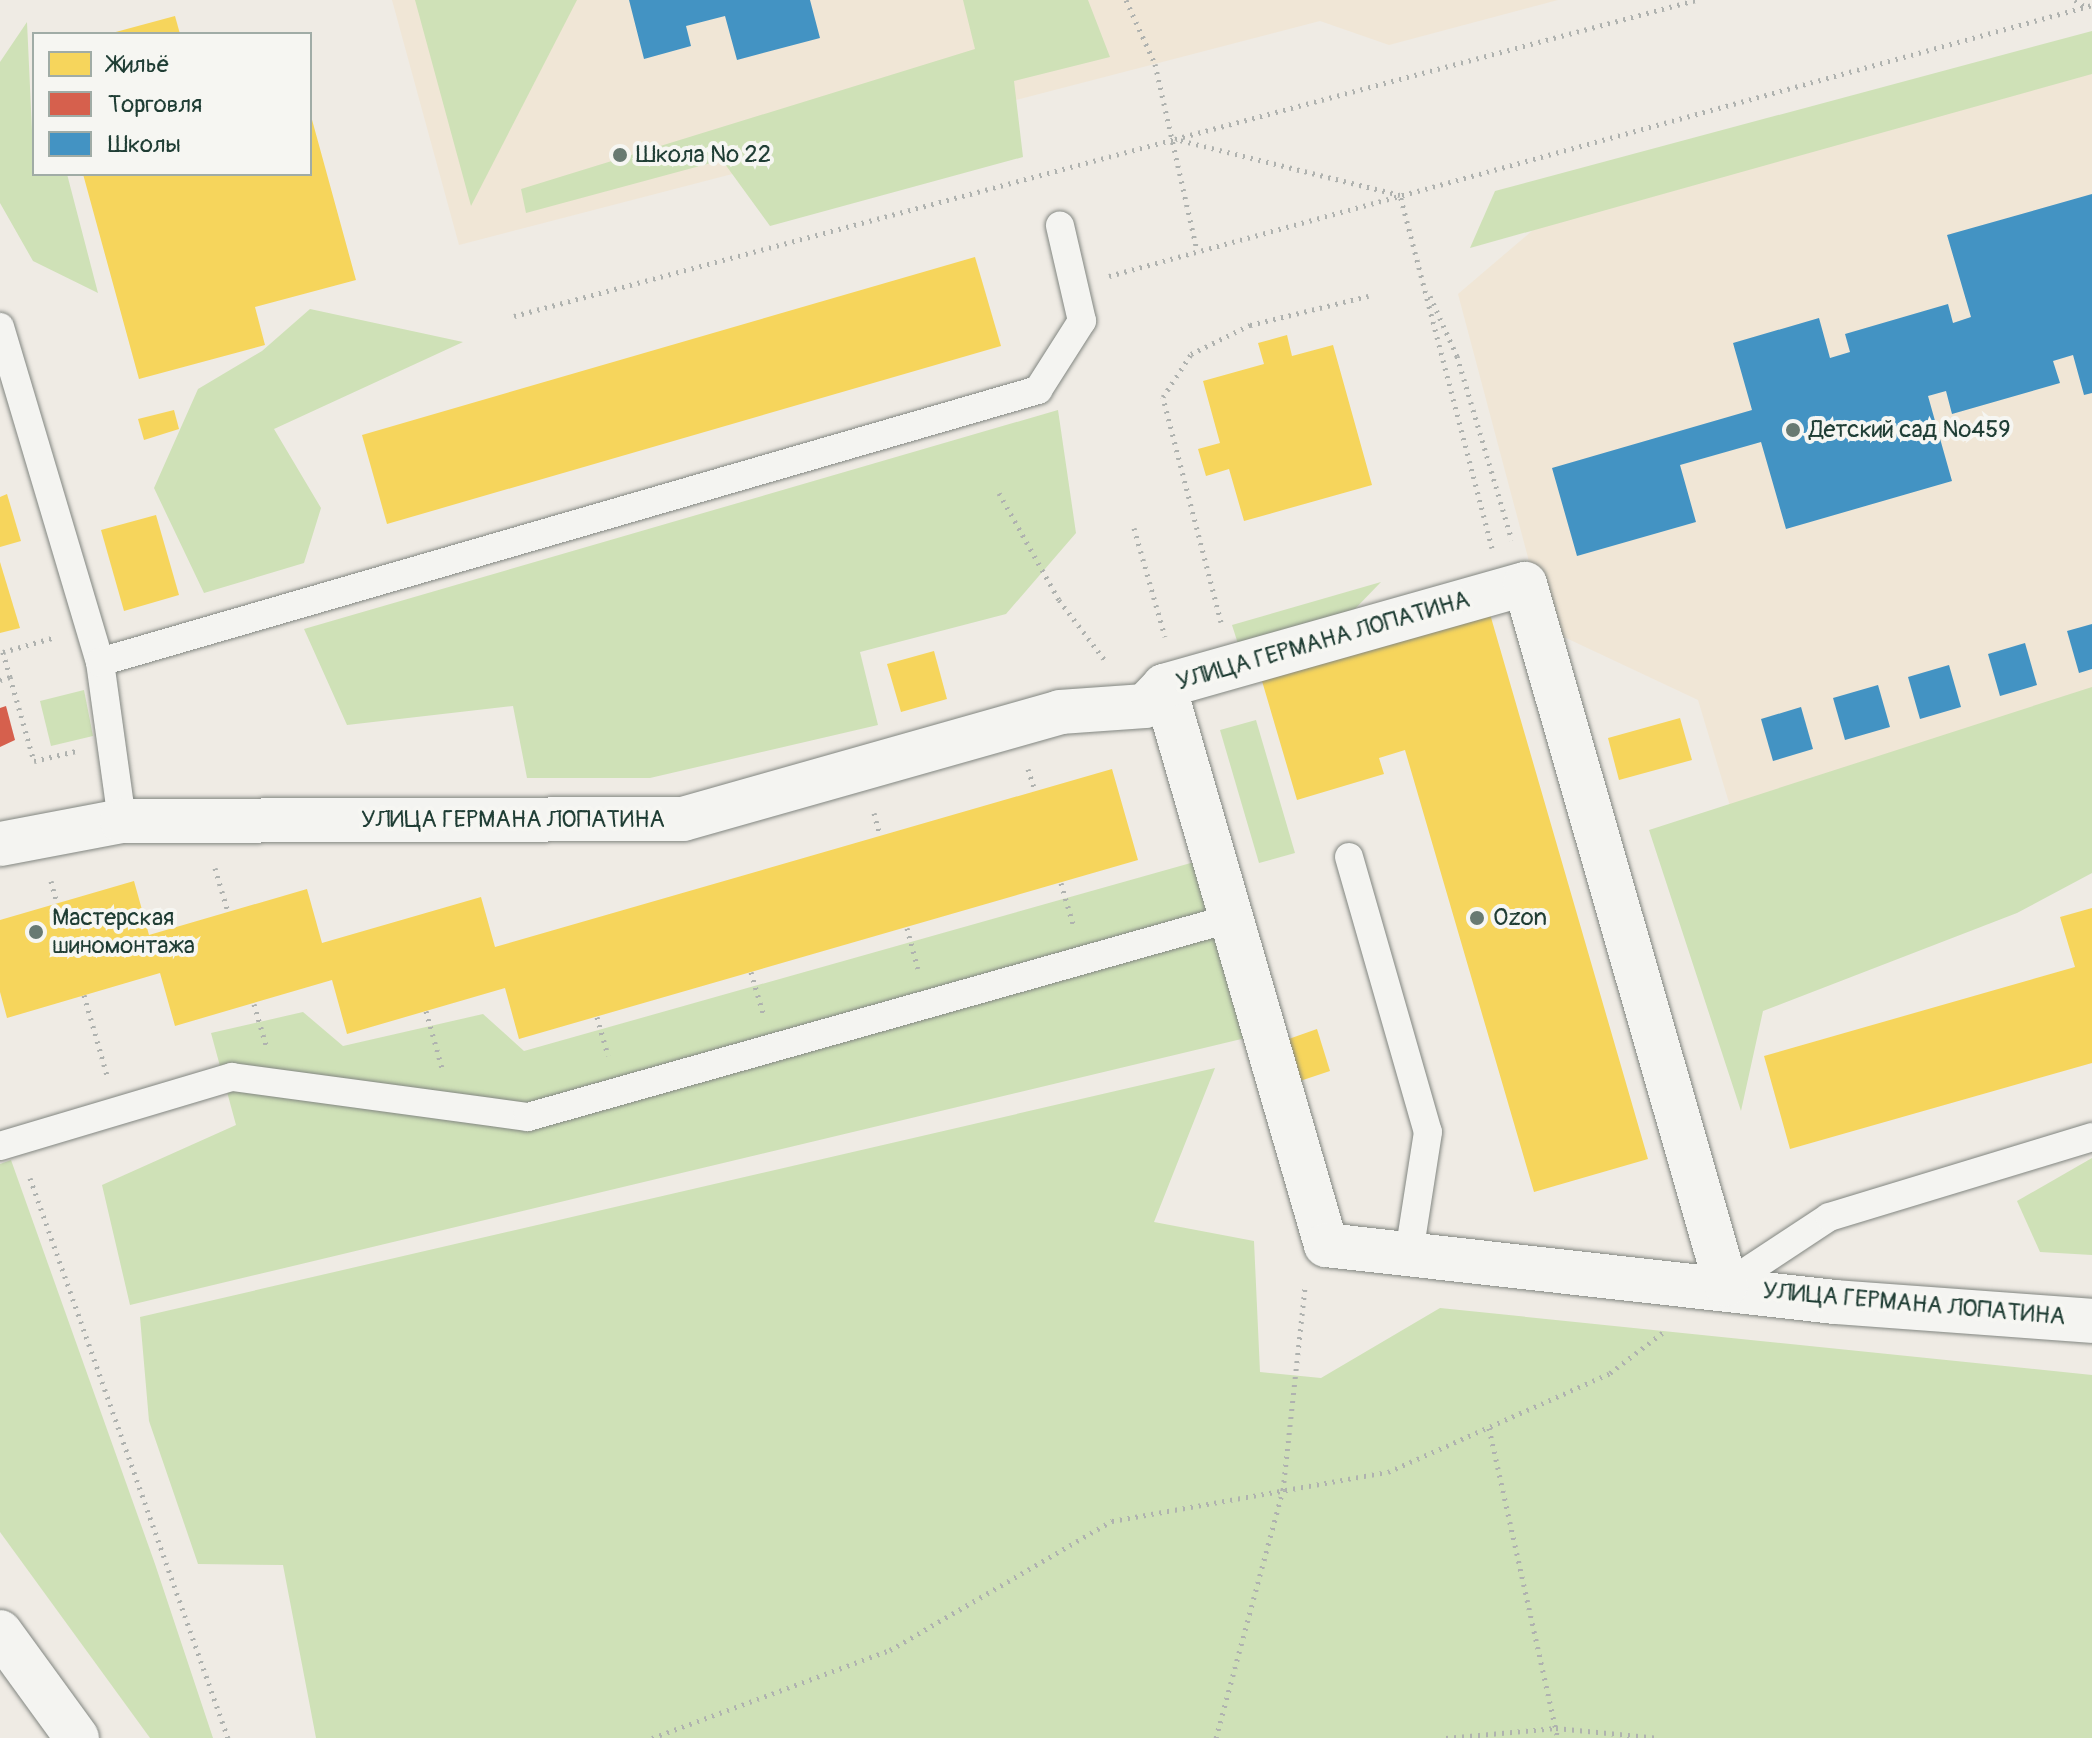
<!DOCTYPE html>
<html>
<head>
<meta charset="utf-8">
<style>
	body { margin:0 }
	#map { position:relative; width:2092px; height:1738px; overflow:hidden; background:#efebe4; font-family:Pangolin,sans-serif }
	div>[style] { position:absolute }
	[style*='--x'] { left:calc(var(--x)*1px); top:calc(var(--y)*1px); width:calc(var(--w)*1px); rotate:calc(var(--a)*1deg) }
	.built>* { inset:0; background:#f0e6d6 }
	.green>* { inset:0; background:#cfe1b7 }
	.homes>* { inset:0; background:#f6d55c }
	.shops>* { inset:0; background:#d6604d }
	.schools>* { inset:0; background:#4393c3 }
	.path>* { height:5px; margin-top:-2.5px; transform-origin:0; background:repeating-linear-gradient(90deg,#afb2af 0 2px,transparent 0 8px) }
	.roads { filter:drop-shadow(0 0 2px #828681) drop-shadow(0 0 2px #828681) }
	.lane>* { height:28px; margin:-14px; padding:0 14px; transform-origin:14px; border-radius:14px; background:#f4f4f1 }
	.street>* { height:44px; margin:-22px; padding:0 22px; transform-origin:22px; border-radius:22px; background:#f4f4f1 }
	.secondary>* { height:44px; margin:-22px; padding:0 22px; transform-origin:22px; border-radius:22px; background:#f4f4f1 }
	.dots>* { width:22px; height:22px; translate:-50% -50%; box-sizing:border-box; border:4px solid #f6f6f2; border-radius:50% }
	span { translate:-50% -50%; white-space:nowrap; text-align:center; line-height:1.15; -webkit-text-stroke:8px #f6f6f2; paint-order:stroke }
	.poi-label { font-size:24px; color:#1f3d34 }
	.left { translate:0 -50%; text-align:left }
	.street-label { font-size:24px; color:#1f3d34 }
	.legend { position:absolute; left:32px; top:32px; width:280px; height:144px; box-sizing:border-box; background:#f6f6f2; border:2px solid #a0aca6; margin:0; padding:10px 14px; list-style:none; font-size:24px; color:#1f3d34 }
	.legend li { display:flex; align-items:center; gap:16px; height:40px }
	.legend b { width:40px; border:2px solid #a0aca6 }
</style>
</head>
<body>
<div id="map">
	<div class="built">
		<div style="clip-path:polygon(392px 0,1558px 0,1389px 45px,1320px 21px,459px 245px)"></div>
		<div style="clip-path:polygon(2092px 65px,2092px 709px,1733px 816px,1698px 700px,1547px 629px,1458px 294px,1547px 218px)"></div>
	</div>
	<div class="green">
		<div style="clip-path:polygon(415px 0,577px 0,471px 206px)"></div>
		<div style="clip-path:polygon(963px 0,1088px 0,1110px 57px,1014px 81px,1023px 157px,770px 226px,722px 160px,526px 213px,521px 189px,975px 49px)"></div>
		<div style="clip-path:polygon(27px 22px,34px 174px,67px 174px,98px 293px,33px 261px,0 203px,0 62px)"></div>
		<div style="clip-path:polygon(2092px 31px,2092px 74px,1470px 248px,1495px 191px)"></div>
		<div style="clip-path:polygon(310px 309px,463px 342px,274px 429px,321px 508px,304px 563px,204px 593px,154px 488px,198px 389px,262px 351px)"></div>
		<div style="clip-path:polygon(1058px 410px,1076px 533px,1006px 614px,860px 652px,878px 725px,650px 778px,527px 778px,513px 706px,347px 725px,304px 629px)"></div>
		<div style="clip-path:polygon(1381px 582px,1350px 614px,1239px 647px,1232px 625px)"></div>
		<div style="clip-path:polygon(2092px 687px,2092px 873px,2017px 913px,1763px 1011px,1741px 1111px,1649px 830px)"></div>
		<div style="clip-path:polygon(84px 690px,93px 736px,51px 746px,40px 701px)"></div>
		<div style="clip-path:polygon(1256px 720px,1295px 853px,1259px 863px,1220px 730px)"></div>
		<div style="clip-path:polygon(1205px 859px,1254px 1036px,130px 1305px,102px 1185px,236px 1125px,211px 1033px,303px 1012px,343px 1046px,483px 1014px,524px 1051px)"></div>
		<div style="clip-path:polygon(1215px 1068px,1154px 1222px,1254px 1241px,1260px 1372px,1321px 1378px,1440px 1308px,2092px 1375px,2092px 1738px,316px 1738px,283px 1565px,198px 1564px,149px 1421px,140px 1317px)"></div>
		<div style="clip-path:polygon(2092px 1158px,2092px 1255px,2040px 1252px,2017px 1201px)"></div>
		<div style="clip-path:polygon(11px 1160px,155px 1564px,213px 1738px,150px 1738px,0 1532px,0 1164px)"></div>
	</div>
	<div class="homes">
		<div style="clip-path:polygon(175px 16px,180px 34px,112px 34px,112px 33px)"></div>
		<div style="clip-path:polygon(311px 116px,356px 280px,255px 307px,265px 345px,139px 379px,83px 174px,310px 174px)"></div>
		<div style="clip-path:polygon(975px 257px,1001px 346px,387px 524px,362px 435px)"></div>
		<div style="clip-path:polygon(1287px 335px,1292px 356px,1333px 345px,1372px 485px,1244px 521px,1229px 469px,1206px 476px,1198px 449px,1220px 443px,1203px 381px,1264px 364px,1258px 343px)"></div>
		<div style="clip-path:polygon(174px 410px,179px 429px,144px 440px,138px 419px)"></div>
		<div style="clip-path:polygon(7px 494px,21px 541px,0 547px,0 497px)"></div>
		<div style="clip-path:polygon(156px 515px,179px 595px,124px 611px,101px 530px)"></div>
		<div style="clip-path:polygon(0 562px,20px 628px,0 633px)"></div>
		<div style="clip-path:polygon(1490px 614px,1648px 1159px,1534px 1192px,1405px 750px,1379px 758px,1384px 774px,1297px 800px,1262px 681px)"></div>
		<div style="clip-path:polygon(934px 651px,947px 699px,901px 712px,887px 664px)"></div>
		<div style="clip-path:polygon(1680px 718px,1692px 760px,1619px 780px,1608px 738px)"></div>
		<div style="clip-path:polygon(1112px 769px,1138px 860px,519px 1039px,505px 988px,347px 1034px,332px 980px,175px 1026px,160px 973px,7px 1018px,0 992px,0 920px,134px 881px,149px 935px,307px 889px,322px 943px,481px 897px,495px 947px)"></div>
		<div style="clip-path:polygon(2092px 908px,2092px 1063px,1790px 1149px,1764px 1056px,2075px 967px,2060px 917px)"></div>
		<div style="clip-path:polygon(1317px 1029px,1330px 1071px,1297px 1082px,1283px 1041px)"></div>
	</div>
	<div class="shops">
		<div style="clip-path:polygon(6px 706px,15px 740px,0 747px,0 708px)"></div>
	</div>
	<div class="schools">
		<div style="clip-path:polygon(629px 0,810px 0,820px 38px,737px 60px,725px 16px,686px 26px,691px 46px,644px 59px)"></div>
		<div style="clip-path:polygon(2092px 194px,2092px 393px,2084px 395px,2073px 355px,2053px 361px,2060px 383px,1952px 414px,1946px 391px,1928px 396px,1952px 481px,1786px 529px,1761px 442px,1680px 465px,1696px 522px,1577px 556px,1552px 468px,1752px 410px,1733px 343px,1819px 318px,1830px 358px,1850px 352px,1845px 334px,1948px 304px,1953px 323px,1971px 317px,1947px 235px)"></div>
		<div style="clip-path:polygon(2092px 624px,2092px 669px,2079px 673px,2067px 631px)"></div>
		<div style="clip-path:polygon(2025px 643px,2037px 685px,2000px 696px,1988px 654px)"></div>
		<div style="clip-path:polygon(1949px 665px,1961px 707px,1920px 719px,1908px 677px)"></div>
		<div style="clip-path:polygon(1878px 685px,1890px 727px,1845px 740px,1833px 698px)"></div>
		<div style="clip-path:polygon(1801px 707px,1813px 749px,1773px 761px,1761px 719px)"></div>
	</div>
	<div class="path">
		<div style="--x:1126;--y:0;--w:70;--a:65.6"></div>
		<div style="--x:1155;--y:64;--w:192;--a:77.3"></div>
		<div style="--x:2075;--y:0;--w:11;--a:34"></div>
		<div style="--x:1109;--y:276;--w:1020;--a:-15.41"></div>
		<div style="--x:1430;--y:296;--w:66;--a:65.8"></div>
		<div style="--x:1457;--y:356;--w:192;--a:73.4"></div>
		<div style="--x:514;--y:316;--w:684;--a:-14.99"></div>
		<div style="--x:999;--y:493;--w:123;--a:60.7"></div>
		<div style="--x:1059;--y:600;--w:79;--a:52.7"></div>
		<div style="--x:1134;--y:528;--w:113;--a:74.1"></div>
		<div style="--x:1492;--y:548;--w:365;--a:-104.6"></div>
		<div style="--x:1400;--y:195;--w:232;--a:-166"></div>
		<div style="--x:1175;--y:139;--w:539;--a:-14.94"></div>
		<div style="--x:1221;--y:622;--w:232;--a:-104.5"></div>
		<div style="--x:1163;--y:397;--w:51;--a:-56.9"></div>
		<div style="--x:1191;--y:354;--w:66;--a:-26.2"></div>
		<div style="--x:1250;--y:325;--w:122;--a:-13.8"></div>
		<div style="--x:10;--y:677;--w:87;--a:74.1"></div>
		<div style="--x:34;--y:761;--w:43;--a:-13.4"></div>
		<div style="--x:0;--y:680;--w:10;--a:-17"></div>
		<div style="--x:10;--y:677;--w:26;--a:-106"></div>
		<div style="--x:3;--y:652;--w:51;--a:-15.9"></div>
		<div style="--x:1028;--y:769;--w:23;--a:72"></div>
		<div style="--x:874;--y:813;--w:23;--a:75"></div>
		<div style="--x:215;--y:868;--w:46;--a:73.5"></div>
		<div style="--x:51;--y:881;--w:23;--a:75"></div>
		<div style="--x:1061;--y:883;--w:43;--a:73.7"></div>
		<div style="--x:907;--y:928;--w:42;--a:75"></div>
		<div style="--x:751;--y:972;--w:43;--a:73.7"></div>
		<div style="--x:84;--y:995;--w:83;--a:74"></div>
		<div style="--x:254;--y:1004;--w:43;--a:73.7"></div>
		<div style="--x:426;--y:1011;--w:59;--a:74.3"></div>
		<div style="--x:597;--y:1017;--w:40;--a:74"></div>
		<div style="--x:30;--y:1178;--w:594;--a:70.53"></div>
		<div style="--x:1489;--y:1428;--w:318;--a:77.5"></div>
		<div style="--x:652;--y:1738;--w:254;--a:-20.3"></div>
		<div style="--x:890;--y:1650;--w:257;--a:-30.2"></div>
		<div style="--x:1112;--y:1521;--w:280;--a:-10.1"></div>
		<div style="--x:1388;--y:1472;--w:243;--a:-24"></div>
		<div style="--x:1610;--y:1373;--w:69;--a:-37.4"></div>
		<div style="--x:1216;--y:1738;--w:257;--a:-74.9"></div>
		<div style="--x:1283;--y:1490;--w:204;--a:-83.8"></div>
		<div style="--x:1446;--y:1738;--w:110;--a:-5.2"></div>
		<div style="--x:1556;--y:1728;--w:104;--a:5.5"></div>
	</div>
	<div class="roads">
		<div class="lane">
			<div style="--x:0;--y:327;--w:350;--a:73.4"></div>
			<div style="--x:100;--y:662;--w:161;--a:82.1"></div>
			<div style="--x:100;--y:662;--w:977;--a:-16.17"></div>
			<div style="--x:1038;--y:390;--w:82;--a:-57.5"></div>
			<div style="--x:1082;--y:321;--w:98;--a:-103"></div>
			<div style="--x:1349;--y:857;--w:286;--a:74"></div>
			<div style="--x:1428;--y:1132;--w:123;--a:98.9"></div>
			<div style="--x:0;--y:1146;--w:242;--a:-16.6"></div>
			<div style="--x:232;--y:1077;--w:299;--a:7.7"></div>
			<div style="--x:528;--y:1117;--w:732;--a:-15.78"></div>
			<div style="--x:1726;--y:1285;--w:123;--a:-33.4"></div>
			<div style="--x:1829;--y:1217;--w:275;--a:-16.9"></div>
		</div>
		<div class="street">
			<div style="--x:1164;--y:686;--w:582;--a:73.84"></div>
			<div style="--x:1326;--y:1245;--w:512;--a:6.39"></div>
			<div style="--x:1835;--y:1302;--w:258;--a:4.2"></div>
			<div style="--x:0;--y:844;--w:124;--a:-10.7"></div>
			<div style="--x:122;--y:821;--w:561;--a:-0.2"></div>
			<div style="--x:683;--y:819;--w:392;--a:-15.8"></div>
			<div style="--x:1060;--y:712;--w:85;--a:-4"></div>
			<div style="--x:1145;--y:706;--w:28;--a:-46"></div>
			<div style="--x:1164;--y:686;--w:375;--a:-15.8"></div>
			<div style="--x:1525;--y:584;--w:729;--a:74"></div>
		</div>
		<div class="secondary">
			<div style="--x:0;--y:1632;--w:131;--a:54"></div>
		</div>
	</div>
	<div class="dots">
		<div style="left:620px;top:155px;background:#687a72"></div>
		<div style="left:1793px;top:430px;background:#687a72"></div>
		<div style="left:1477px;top:918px;background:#687a72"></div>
		<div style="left:36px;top:932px;background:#687a72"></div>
	</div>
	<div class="poi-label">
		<span class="left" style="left:636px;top:155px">Школа № 22</span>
		<span class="left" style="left:1809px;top:430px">Детский сад №459</span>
		<span class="left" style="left:52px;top:932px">Мастерская<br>шиномонтажа</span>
		<span class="left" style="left:1493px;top:918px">Ozon</span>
	</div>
	<div class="street-label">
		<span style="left:1323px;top:641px;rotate:-16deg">УЛИЦА ГЕРМАНА ЛОПАТИНА</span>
		<span style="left:513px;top:820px">УЛИЦА ГЕРМАНА ЛОПАТИНА</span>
		<span style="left:1914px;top:1304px;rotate:5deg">УЛИЦА ГЕРМАНА ЛОПАТИНА</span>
	</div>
	<ul class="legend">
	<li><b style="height:22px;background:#f6d55c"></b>Жильё</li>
	<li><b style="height:22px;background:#d6604d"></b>Торговля</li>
	<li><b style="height:22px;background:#4393c3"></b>Школы</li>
	</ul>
</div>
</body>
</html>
